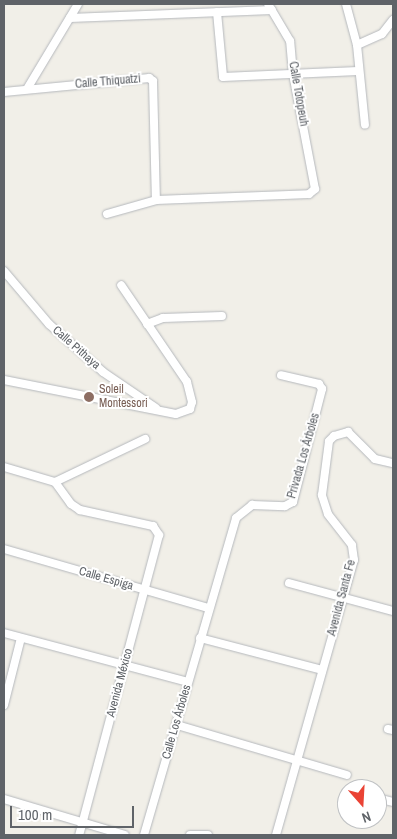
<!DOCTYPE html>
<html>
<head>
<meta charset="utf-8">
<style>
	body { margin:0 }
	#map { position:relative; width:397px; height:839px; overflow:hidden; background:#f1efe8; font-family:"Archivo Narrow",sans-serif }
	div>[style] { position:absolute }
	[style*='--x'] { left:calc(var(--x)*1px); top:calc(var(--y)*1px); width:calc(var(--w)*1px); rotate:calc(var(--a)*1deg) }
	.roads { filter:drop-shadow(0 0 1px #b5b8bc) drop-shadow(0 0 1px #b5b8bc) }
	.street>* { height:8px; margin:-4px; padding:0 4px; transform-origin:4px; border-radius:4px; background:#fff }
	.dots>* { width:14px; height:14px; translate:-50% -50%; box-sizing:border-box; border:2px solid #fff; border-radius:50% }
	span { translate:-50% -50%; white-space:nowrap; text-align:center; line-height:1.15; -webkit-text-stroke:4px #fff; paint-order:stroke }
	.street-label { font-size:12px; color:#5f6368 }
	.education-label { font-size:12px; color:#785e54 }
	.left { translate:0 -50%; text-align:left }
	.frame { position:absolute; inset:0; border:5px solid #5f6368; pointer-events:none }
	.north { position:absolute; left:337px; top:779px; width:50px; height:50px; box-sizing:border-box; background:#fff; border:1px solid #bfc1c3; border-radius:50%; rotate:161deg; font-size:14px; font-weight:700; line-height:20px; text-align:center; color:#5f6368 }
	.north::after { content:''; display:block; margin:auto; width:18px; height:22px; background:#ea4335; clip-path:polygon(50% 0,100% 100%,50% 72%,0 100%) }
	.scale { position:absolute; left:10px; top:806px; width:124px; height:22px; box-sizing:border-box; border:2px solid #5f6368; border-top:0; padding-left:6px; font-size:15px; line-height:18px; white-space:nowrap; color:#5f6368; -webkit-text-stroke:4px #fff; paint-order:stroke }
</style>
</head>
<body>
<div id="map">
	<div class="roads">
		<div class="street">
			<div style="--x:346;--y:4;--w:42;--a:75"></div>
			<div style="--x:357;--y:45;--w:80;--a:84.3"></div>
			<div style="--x:217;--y:12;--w:65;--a:84.7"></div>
			<div style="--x:223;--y:77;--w:135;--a:-2.5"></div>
			<div style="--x:70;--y:18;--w:202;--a:-2.3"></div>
			<div style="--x:357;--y:45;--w:27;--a:-24"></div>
			<div style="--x:382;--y:34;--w:18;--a:-52"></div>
			<div style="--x:27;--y:89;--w:99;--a:-59"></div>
			<div style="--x:4;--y:92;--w:146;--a:-5.5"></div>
			<div style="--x:149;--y:78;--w:5;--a:37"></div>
			<div style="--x:153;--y:81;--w:119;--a:88.6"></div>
			<div style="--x:107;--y:214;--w:51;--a:-15.9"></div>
			<div style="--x:156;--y:200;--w:153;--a:-2.2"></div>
			<div style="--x:309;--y:194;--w:8;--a:-40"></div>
			<div style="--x:315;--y:189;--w:117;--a:-100.8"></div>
			<div style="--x:293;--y:74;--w:33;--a:-95"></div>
			<div style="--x:290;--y:41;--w:43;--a:-120.7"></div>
			<div style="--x:4;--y:271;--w:70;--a:49.7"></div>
			<div style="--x:49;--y:324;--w:72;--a:41.6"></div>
			<div style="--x:103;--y:372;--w:64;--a:34.2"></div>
			<div style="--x:147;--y:324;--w:17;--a:-21"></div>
			<div style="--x:163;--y:318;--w:59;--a:-1.9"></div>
			<div style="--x:4;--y:380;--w:175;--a:11.2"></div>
			<div style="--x:176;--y:414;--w:15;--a:-20"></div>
			<div style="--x:190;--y:409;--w:7;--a:-74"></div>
			<div style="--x:192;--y:402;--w:21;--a:-104"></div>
			<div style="--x:187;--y:382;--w:117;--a:-124.2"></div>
			<div style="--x:4;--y:467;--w:53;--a:16.4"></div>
			<div style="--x:55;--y:482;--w:27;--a:54"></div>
			<div style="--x:71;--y:504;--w:11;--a:34"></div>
			<div style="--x:80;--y:510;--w:75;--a:12.4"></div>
			<div style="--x:153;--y:526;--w:11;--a:56"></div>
			<div style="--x:159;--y:535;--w:310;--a:104.9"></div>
			<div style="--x:55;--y:482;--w:100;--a:-25.5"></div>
			<div style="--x:4;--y:549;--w:212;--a:16.1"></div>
			<div style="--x:289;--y:583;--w:108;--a:15.1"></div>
			<div style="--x:4;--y:633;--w:190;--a:14.9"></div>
			<div style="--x:200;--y:638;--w:126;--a:14.7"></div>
			<div style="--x:4;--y:705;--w:69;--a:-75.8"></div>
			<div style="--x:177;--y:725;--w:177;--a:16.4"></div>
			<div style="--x:388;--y:729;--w:5;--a:11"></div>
			<div style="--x:377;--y:798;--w:16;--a:14"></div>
			<div style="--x:4;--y:799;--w:126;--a:16.6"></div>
			<div style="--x:144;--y:835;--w:330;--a:-73.8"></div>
			<div style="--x:236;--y:518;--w:21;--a:-39"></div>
			<div style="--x:252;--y:505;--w:33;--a:2"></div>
			<div style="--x:285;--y:506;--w:9;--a:-27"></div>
			<div style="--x:293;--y:502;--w:117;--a:-75.6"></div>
			<div style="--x:322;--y:389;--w:6;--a:-121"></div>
			<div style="--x:319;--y:384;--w:39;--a:-167"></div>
			<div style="--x:190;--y:835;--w:18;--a:0"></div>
			<div style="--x:276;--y:835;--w:286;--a:-74.2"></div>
			<div style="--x:354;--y:560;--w:15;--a:-98"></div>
			<div style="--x:352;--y:545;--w:39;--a:-128"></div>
			<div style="--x:328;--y:514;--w:20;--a:-108"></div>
			<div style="--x:322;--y:495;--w:54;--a:-82.6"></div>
			<div style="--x:329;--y:441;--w:7;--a:-45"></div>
			<div style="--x:334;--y:436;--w:15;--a:-16"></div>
			<div style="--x:348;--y:432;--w:38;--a:45"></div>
			<div style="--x:375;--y:459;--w:18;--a:13"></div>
		</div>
	</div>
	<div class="dots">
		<div style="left:89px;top:397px;background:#8d6e63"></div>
	</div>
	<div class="street-label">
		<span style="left:108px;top:82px;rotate:-5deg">Calle Thiquatzi</span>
		<span style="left:298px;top:94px;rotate:80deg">Calle Totopeuh</span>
		<span style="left:76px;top:348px;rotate:41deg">Calle Pithaya</span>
		<span style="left:304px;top:456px;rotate:-74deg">Privada Los Árboles</span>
		<span style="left:106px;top:579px;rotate:16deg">Calle Espiga</span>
		<span style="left:342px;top:598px;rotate:-75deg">Avenida Santa Fe</span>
		<span style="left:120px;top:683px;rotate:-75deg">Avenida México</span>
		<span style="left:177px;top:722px;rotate:-74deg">Calle Los Árboles</span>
	</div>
	<div class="education-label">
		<span class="left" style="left:99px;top:397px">Soleil<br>Montessori</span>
	</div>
	<div class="frame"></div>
	<div class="north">N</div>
	<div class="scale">100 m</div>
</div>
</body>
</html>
